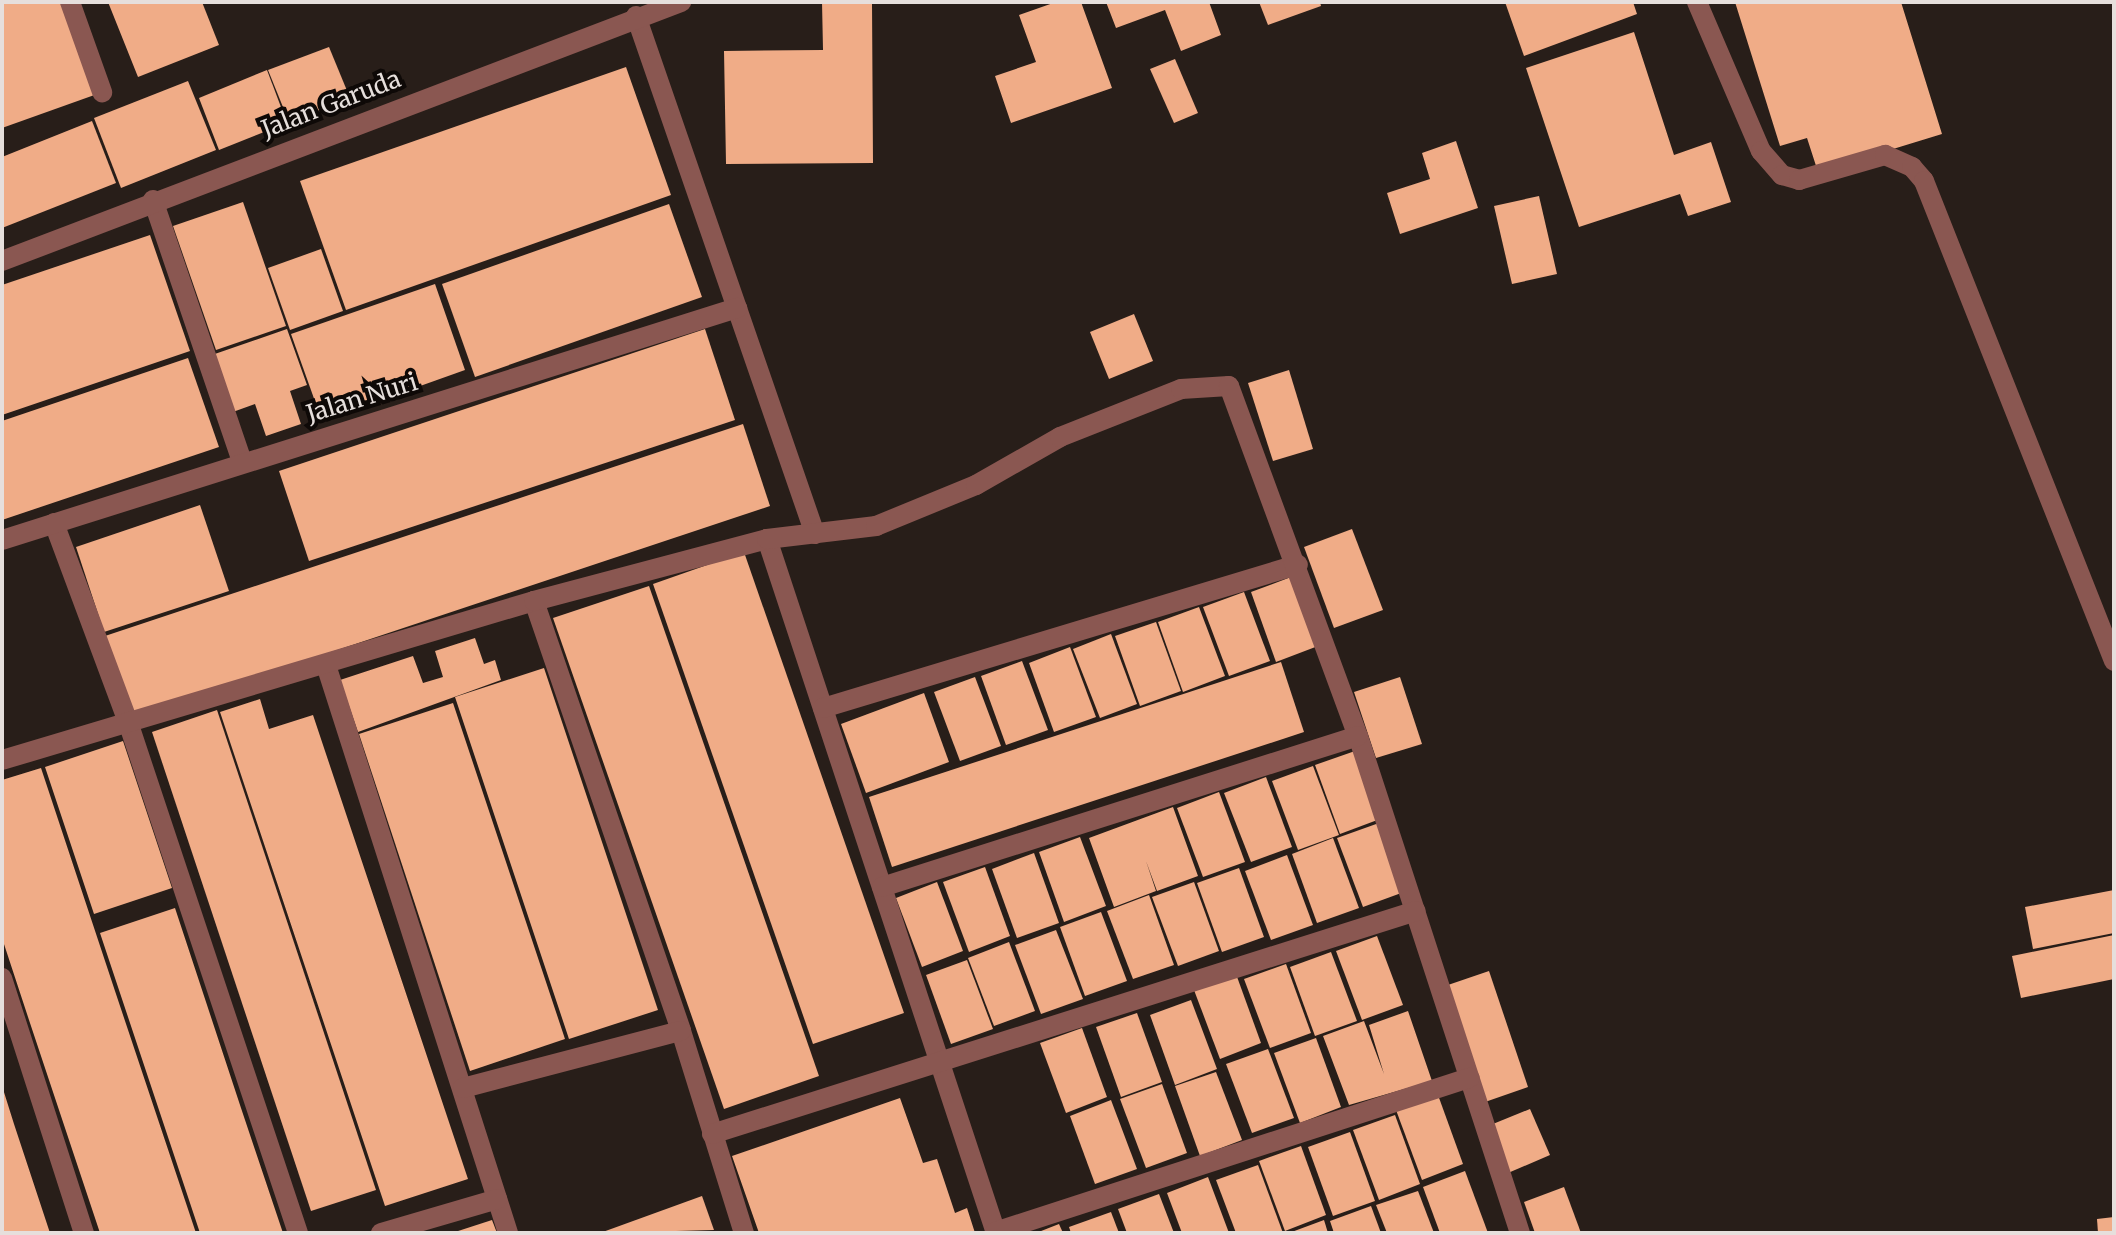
<!DOCTYPE html>
<html>
<head>
<meta charset="utf-8">
<style>
	body { margin:0 }
	#map { position:relative; width:2116px; height:1235px; overflow:hidden; background:#281e19; font-family:Merriweather,serif }
	div>[style] { position:absolute }
	[style*='--x'] { left:calc(var(--x)*1px); top:calc(var(--y)*1px); width:calc(var(--w)*1px); rotate:calc(var(--a)*1deg) }
	.building>* { inset:0; background:#f0ac87 }
	.minor>* { height:20px; margin:-10px; padding:0 10px; transform-origin:10px; border-radius:10px; background:#8a5751 }
	span { translate:-50% -50%; white-space:nowrap; text-align:center; line-height:1.15; -webkit-text-stroke:8px #0e0907; paint-order:stroke }
	.street-label { font-size:24px; color:#e6dfdc }
	.frame { position:absolute; inset:0; border:4px solid #e6dfdc; pointer-events:none }
</style>
</head>
<body>
<div id="map">
	<div class="building">
		<div style="clip-path:polygon(2px 2px,67px 2px,100px 93px,2px 128px)"></div>
		<div style="clip-path:polygon(108px 2px,202px 2px,219px 45px,138px 77px)"></div>
		<div style="clip-path:polygon(822px 2px,872px 2px,873px 163px,726px 164px,724px 51px,823px 50px)"></div>
		<div style="clip-path:polygon(1056px 2px,1081px 2px,1112px 88px,1011px 123px,995px 76px,1036px 62px,1019px 15px)"></div>
		<div style="clip-path:polygon(1106px 2px,1209px 2px,1221px 35px,1181px 51px,1165px 10px,1116px 28px)"></div>
		<div style="clip-path:polygon(1259px 2px,1320px 2px,1321px 6px,1268px 25px)"></div>
		<div style="clip-path:polygon(1505px 2px,1633px 2px,1637px 14px,1524px 56px)"></div>
		<div style="clip-path:polygon(1735px 2px,1901px 2px,1942px 134px,1818px 172px,1807px 138px,1780px 146px)"></div>
		<div style="clip-path:polygon(1634px 32px,1674px 155px,1711px 142px,1731px 202px,1688px 216px,1680px 194px,1579px 227px,1526px 68px)"></div>
		<div style="clip-path:polygon(329px 47px,350px 98px,289px 122px,268px 70px)"></div>
		<div style="clip-path:polygon(1175px 59px,1198px 113px,1174px 123px,1150px 69px)"></div>
		<div style="clip-path:polygon(626px 67px,671px 195px,346px 310px,300px 181px)"></div>
		<div style="clip-path:polygon(267px 70px,287px 123px,219px 150px,199px 98px)"></div>
		<div style="clip-path:polygon(188px 81px,216px 150px,121px 188px,94px 118px)"></div>
		<div style="clip-path:polygon(92px 121px,116px 183px,2px 228px,2px 157px)"></div>
		<div style="clip-path:polygon(1456px 141px,1478px 208px,1400px 234px,1387px 193px,1430px 179px,1422px 153px)"></div>
		<div style="clip-path:polygon(1539px 196px,1557px 274px,1512px 284px,1494px 206px)"></div>
		<div style="clip-path:polygon(243px 202px,286px 326px,216px 350px,173px 226px)"></div>
		<div style="clip-path:polygon(669px 204px,702px 297px,475px 377px,442px 284px)"></div>
		<div style="clip-path:polygon(150px 235px,190px 351px,2px 415px,2px 285px)"></div>
		<div style="clip-path:polygon(321px 249px,343px 311px,290px 330px,268px 268px)"></div>
		<div style="clip-path:polygon(435px 284px,465px 370px,322px 421px,291px 334px)"></div>
		<div style="clip-path:polygon(1134px 314px,1153px 361px,1109px 379px,1090px 332px)"></div>
		<div style="clip-path:polygon(287px 329px,307px 385px,290px 391px,301px 424px,266px 436px,255px 404px,230px 413px,209px 356px)"></div>
		<div style="clip-path:polygon(705px 329px,735px 420px,309px 561px,279px 471px)"></div>
		<div style="clip-path:polygon(188px 358px,219px 447px,2px 520px,2px 421px)"></div>
		<div style="clip-path:polygon(1289px 370px,1313px 449px,1273px 461px,1248px 383px)"></div>
		<div style="clip-path:polygon(743px 424px,770px 506px,133px 718px,105px 636px)"></div>
		<div style="clip-path:polygon(200px 505px,229px 591px,104px 632px,76px 547px)"></div>
		<div style="clip-path:polygon(1352px 529px,1383px 610px,1334px 628px,1304px 547px)"></div>
		<div style="clip-path:polygon(744px 552px,904px 1013px,813px 1044px,653px 584px)"></div>
		<div style="clip-path:polygon(1291px 577px,1318px 646px,1276px 662px,1251px 592px)"></div>
		<div style="clip-path:polygon(649px 586px,819px 1076px,724px 1109px,553px 618px)"></div>
		<div style="clip-path:polygon(1244px 592px,1270px 661px,1229px 676px,1203px 607px)"></div>
		<div style="clip-path:polygon(1199px 607px,1225px 676px,1183px 692px,1158px 622px)"></div>
		<div style="clip-path:polygon(1156px 622px,1181px 691px,1140px 706px,1115px 636px)"></div>
		<div style="clip-path:polygon(1111px 634px,1137px 704px,1100px 718px,1073px 649px)"></div>
		<div style="clip-path:polygon(475px 638px,484px 664px,495px 660px,501px 680px,358px 732px,340px 680px,413px 656px,423px 683px,443px 677px,435px 651px)"></div>
		<div style="clip-path:polygon(1070px 647px,1096px 717px,1054px 732px,1029px 663px)"></div>
		<div style="clip-path:polygon(1022px 661px,1048px 730px,1006px 745px,981px 676px)"></div>
		<div style="clip-path:polygon(1281px 662px,1304px 732px,892px 867px,869px 797px)"></div>
		<div style="clip-path:polygon(544px 668px,658px 1010px,569px 1039px,455px 697px)"></div>
		<div style="clip-path:polygon(975px 677px,1001px 746px,960px 761px,934px 692px)"></div>
		<div style="clip-path:polygon(1400px 677px,1422px 744px,1376px 758px,1354px 692px)"></div>
		<div style="clip-path:polygon(924px 693px,949px 762px,866px 793px,841px 724px)"></div>
		<div style="clip-path:polygon(260px 699px,269px 729px,313px 715px,468px 1179px,385px 1206px,220px 712px)"></div>
		<div style="clip-path:polygon(453px 703px,565px 1039px,470px 1071px,359px 734px)"></div>
		<div style="clip-path:polygon(217px 710px,376px 1190px,311px 1211px,152px 732px)"></div>
		<div style="clip-path:polygon(123px 741px,172px 888px,94px 914px,45px 767px)"></div>
		<div style="clip-path:polygon(1355px 751px,1380px 819px,1340px 834px,1315px 765px)"></div>
		<div style="clip-path:polygon(1313px 766px,1339px 835px,1298px 850px,1272px 781px)"></div>
		<div style="clip-path:polygon(41px 768px,115px 991px,196px 1233px,100px 1233px,29px 1020px,2px 938px,2px 780px)"></div>
		<div style="clip-path:polygon(1266px 777px,1292px 847px,1251px 862px,1224px 793px)"></div>
		<div style="clip-path:polygon(1219px 792px,1245px 862px,1203px 877px,1177px 808px)"></div>
		<div style="clip-path:polygon(1173px 807px,1198px 876px,1157px 891px,1146px 861px,1156px 891px,1114px 907px,1089px 838px)"></div>
		<div style="clip-path:polygon(1379px 823px,1404px 892px,1363px 907px,1337px 838px)"></div>
		<div style="clip-path:polygon(1080px 837px,1106px 906px,1064px 922px,1039px 852px)"></div>
		<div style="clip-path:polygon(1333px 838px,1359px 908px,1317px 923px,1292px 854px)"></div>
		<div style="clip-path:polygon(1034px 853px,1059px 923px,1017px 938px,992px 869px)"></div>
		<div style="clip-path:polygon(1287px 855px,1313px 925px,1271px 940px,1245px 871px)"></div>
		<div style="clip-path:polygon(985px 867px,1010px 936px,969px 952px,943px 882px)"></div>
		<div style="clip-path:polygon(1239px 868px,1264px 937px,1222px 952px,1197px 883px)"></div>
		<div style="clip-path:polygon(937px 882px,963px 951px,922px 967px,896px 898px)"></div>
		<div style="clip-path:polygon(1194px 882px,1219px 951px,1178px 966px,1152px 897px)"></div>
		<div style="clip-path:polygon(2114px 890px,2114px 933px,2033px 949px,2025px 907px)"></div>
		<div style="clip-path:polygon(1149px 895px,1174px 965px,1133px 979px,1107px 911px)"></div>
		<div style="clip-path:polygon(175px 908px,241px 1108px,283px 1233px,200px 1233px,100px 933px)"></div>
		<div style="clip-path:polygon(1101px 912px,1127px 981px,1085px 996px,1060px 927px)"></div>
		<div style="clip-path:polygon(1056px 930px,1083px 999px,1041px 1014px,1015px 945px)"></div>
		<div style="clip-path:polygon(2114px 935px,2114px 979px,2021px 998px,2012px 956px)"></div>
		<div style="clip-path:polygon(1377px 936px,1403px 1005px,1362px 1020px,1336px 951px)"></div>
		<div style="clip-path:polygon(1009px 942px,1035px 1011px,994px 1026px,968px 958px)"></div>
		<div style="clip-path:polygon(1331px 952px,1357px 1021px,1315px 1036px,1290px 967px)"></div>
		<div style="clip-path:polygon(967px 960px,993px 1029px,951px 1044px,926px 975px)"></div>
		<div style="clip-path:polygon(1286px 964px,1311px 1033px,1270px 1048px,1244px 979px)"></div>
		<div style="clip-path:polygon(1489px 971px,1528px 1087px,1485px 1102px,1445px 986px)"></div>
		<div style="clip-path:polygon(1236px 974px,1261px 1043px,1220px 1059px,1194px 990px)"></div>
		<div style="clip-path:polygon(1191px 1000px,1217px 1069px,1175px 1085px,1150px 1015px)"></div>
		<div style="clip-path:polygon(1408px 1011px,1432px 1081px,1349px 1105px,1323px 1036px,1364px 1021px,1384px 1074px,1369px 1025px)"></div>
		<div style="clip-path:polygon(1137px 1013px,1162px 1082px,1121px 1097px,1096px 1027px)"></div>
		<div style="clip-path:polygon(1082px 1028px,1107px 1097px,1066px 1113px,1040px 1043px)"></div>
		<div style="clip-path:polygon(1316px 1038px,1341px 1107px,1300px 1123px,1274px 1053px)"></div>
		<div style="clip-path:polygon(1268px 1049px,1294px 1118px,1252px 1133px,1226px 1064px)"></div>
		<div style="clip-path:polygon(1216px 1072px,1242px 1140px,1200px 1156px,1175px 1086px)"></div>
		<div style="clip-path:polygon(1162px 1084px,1187px 1153px,1146px 1168px,1120px 1099px)"></div>
		<div style="clip-path:polygon(3px 1089px,14px 1124px,50px 1233px,2px 1233px)"></div>
		<div style="clip-path:polygon(1438px 1095px,1463px 1164px,1422px 1180px,1396px 1110px)"></div>
		<div style="clip-path:polygon(900px 1098px,923px 1163px,937px 1159px,955px 1213px,967px 1208px,975px 1233px,759px 1233px,732px 1156px)"></div>
		<div style="clip-path:polygon(1111px 1100px,1137px 1169px,1095px 1184px,1070px 1116px)"></div>
		<div style="clip-path:polygon(1530px 1109px,1550px 1155px,1508px 1173px,1488px 1126px)"></div>
		<div style="clip-path:polygon(1395px 1115px,1420px 1184px,1379px 1200px,1353px 1130px)"></div>
		<div style="clip-path:polygon(1350px 1132px,1375px 1201px,1333px 1216px,1308px 1147px)"></div>
		<div style="clip-path:polygon(1301px 1146px,1326px 1215px,1285px 1231px,1259px 1161px)"></div>
		<div style="clip-path:polygon(1258px 1165px,1283px 1233px,1236px 1233px,1216px 1180px)"></div>
		<div style="clip-path:polygon(1465px 1171px,1488px 1233px,1440px 1233px,1423px 1187px)"></div>
		<div style="clip-path:polygon(1208px 1177px,1229px 1233px,1182px 1233px,1167px 1193px)"></div>
		<div style="clip-path:polygon(1564px 1187px,1581px 1233px,1535px 1233px,1524px 1202px)"></div>
		<div style="clip-path:polygon(1418px 1191px,1434px 1233px,1387px 1233px,1376px 1205px)"></div>
		<div style="clip-path:polygon(1159px 1194px,1174px 1233px,1127px 1233px,1118px 1209px)"></div>
		<div style="clip-path:polygon(702px 1196px,714px 1230px,600px 1233px)"></div>
		<div style="clip-path:polygon(1371px 1206px,1381px 1233px,1334px 1233px,1330px 1221px)"></div>
		<div style="clip-path:polygon(1111px 1212px,1119px 1233px,1071px 1233px,1069px 1227px)"></div>
		<div style="clip-path:polygon(2114px 1217px,2114px 1233px,2098px 1233px,2097px 1219px)"></div>
		<div style="clip-path:polygon(492px 1220px,497px 1233px,455px 1233px,455px 1232px)"></div>
		<div style="clip-path:polygon(1324px 1220px,1328px 1233px,1289px 1233px)"></div>
		<div style="clip-path:polygon(1059px 1224px,1063px 1233px,1036px 1233px)"></div>
	</div>
	<div class="minor">
		<div style="--x:70;--y:2;--w:96;--a:70.4"></div>
		<div style="--x:1697;--y:2;--w:162;--a:66.8"></div>
		<div style="--x:1761;--y:151;--w:32;--a:49"></div>
		<div style="--x:1782;--y:175;--w:18;--a:16"></div>
		<div style="--x:1799;--y:180;--w:90;--a:-16.2"></div>
		<div style="--x:1885;--y:155;--w:30;--a:24"></div>
		<div style="--x:1912;--y:167;--w:18;--a:49"></div>
		<div style="--x:1924;--y:181;--w:516;--a:68.4"></div>
		<div style="--x:636;--y:16;--w:548;--a:70.94"></div>
		<div style="--x:153;--y:200;--w:277;--a:71.2"></div>
		<div style="--x:2;--y:261;--w:727;--a:-20.88"></div>
		<div style="--x:54;--y:523;--w:215;--a:69.6"></div>
		<div style="--x:129;--y:725;--w:535;--a:71.6"></div>
		<div style="--x:767;--y:539;--w:731;--a:71.74"></div>
		<div style="--x:2;--y:540;--w:771;--a:-17.52"></div>
		<div style="--x:534;--y:601;--w:454;--a:71.1"></div>
		<div style="--x:681;--y:1031;--w:212;--a:72.7"></div>
		<div style="--x:326;--y:665;--w:596;--a:72.23"></div>
		<div style="--x:823;--y:708;--w:496;--a:-16.8"></div>
		<div style="--x:2;--y:760;--w:555;--a:-16.64"></div>
		<div style="--x:534;--y:601;--w:241;--a:-14.9"></div>
		<div style="--x:767;--y:539;--w:110;--a:-6.8"></div>
		<div style="--x:876;--y:526;--w:108;--a:-22.3"></div>
		<div style="--x:976;--y:485;--w:97;--a:-29.7"></div>
		<div style="--x:1060;--y:437;--w:130;--a:-21.6"></div>
		<div style="--x:1181;--y:389;--w:48;--a:-3.6"></div>
		<div style="--x:1229;--y:386;--w:373;--a:69.8"></div>
		<div style="--x:1358;--y:736;--w:523;--a:71.95"></div>
		<div style="--x:882;--y:887;--w:499;--a:-17.6"></div>
		<div style="--x:2;--y:978;--w:268;--a:72.2"></div>
		<div style="--x:463;--y:1088;--w:225;--a:-14.7"></div>
		<div style="--x:712;--y:1134;--w:738;--a:-17.58"></div>
		<div style="--x:995;--y:1232;--w:499;--a:-18"></div>
		<div style="--x:381;--y:1233;--w:121;--a:-16.3"></div>
	</div>
	<div class="street-label">
		<span style="left:331px;top:104px;rotate:-21deg">Jalan Garuda</span>
		<span style="left:362px;top:398px;rotate:-17deg">Jalan Nuri</span>
	</div>
	<div class="frame"></div>
</div>
</body>
</html>
